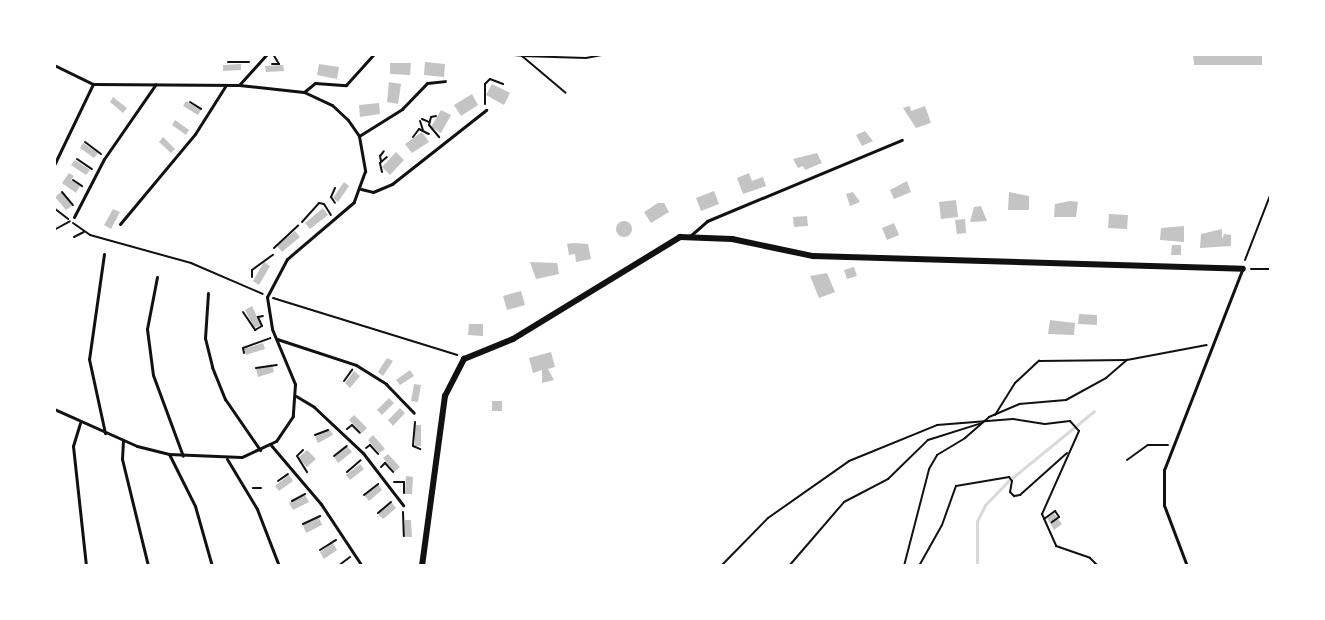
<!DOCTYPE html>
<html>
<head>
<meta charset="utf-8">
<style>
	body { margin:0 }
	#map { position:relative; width:1325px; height:620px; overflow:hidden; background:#fff; font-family:Barlow,sans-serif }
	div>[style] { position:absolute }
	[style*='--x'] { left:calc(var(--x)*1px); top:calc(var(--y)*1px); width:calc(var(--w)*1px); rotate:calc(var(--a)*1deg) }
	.stream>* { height:3px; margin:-1.5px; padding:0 1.5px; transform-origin:1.5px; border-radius:1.5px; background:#d9d9d9 }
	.building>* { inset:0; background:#c4c4c4 }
	.round { border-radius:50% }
	.path>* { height:2px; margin:-1px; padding:0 1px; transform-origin:1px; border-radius:1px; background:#111 }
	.service>* { height:3px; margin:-1.5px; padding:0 1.5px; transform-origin:1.5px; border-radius:1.5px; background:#111 }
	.minor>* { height:6px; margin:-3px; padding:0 3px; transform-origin:3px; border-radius:3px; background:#111 }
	span { translate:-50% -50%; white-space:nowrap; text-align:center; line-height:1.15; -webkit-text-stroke:5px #fff; paint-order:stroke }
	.frame { position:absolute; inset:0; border:56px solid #fff; pointer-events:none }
</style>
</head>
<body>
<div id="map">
	<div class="stream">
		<div style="--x:977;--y:566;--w:45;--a:-90"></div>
		<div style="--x:977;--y:521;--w:18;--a:-63"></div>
		<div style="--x:985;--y:505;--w:32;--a:-46"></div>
		<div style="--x:1007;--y:482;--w:112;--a:-39.2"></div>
	</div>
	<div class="building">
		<div style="clip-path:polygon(1193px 54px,1262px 54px,1262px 65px,1194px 65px)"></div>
		<div style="clip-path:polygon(425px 62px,445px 64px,444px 77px,424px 75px)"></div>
		<div style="clip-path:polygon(390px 63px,411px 63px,410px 75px,390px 74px)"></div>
		<div style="clip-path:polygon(241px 64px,241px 70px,223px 71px,223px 65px)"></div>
		<div style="clip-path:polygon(319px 64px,339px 67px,337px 79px,317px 75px)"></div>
		<div style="clip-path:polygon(283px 65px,284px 71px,266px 72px,265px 66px)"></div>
		<div style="clip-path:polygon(389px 82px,401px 84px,398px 104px,387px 102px)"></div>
		<div style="clip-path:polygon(492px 84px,510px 93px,504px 105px,486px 95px)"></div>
		<div style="clip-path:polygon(472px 94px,478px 105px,461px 116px,454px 105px)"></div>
		<div style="clip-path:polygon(113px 97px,127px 108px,123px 113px,110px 102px)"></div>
		<div style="clip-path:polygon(186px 101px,201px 110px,198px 115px,183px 106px)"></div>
		<div style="clip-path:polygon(379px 103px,380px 114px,360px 117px,359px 105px)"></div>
		<div style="clip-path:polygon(910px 106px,911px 111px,925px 106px,931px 123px,916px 128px,903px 108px)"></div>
		<div style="clip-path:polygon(441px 110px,451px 115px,441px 133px,431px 127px)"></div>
		<div style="clip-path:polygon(175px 120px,189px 130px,186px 135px,172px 125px)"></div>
		<div style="clip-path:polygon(865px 131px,873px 141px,862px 146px,856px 135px)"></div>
		<div style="clip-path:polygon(422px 132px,429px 142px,412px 153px,405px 144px)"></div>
		<div style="clip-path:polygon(163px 137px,175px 149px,171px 153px,159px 142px)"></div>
		<div style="clip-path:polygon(83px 143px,98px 153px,94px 158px,80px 148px)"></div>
		<div style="clip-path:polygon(396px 152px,404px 160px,390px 175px,382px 167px)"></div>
		<div style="clip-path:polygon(817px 153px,822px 163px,805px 170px,803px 166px,798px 168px,793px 159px)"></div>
		<div style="clip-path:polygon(75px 160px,90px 170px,86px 175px,71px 165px)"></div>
		<div style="clip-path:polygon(69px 173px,74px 176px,71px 180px,80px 186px,76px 193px,62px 183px)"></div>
		<div style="clip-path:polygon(749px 173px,752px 181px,763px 177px,766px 186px,743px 194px,737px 178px)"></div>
		<div style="clip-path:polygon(907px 181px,911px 192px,894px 199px,890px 190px)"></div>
		<div style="clip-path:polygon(344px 182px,349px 186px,338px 202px,333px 198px)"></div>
		<div style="clip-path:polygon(714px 191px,719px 204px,701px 211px,696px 198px)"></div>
		<div style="clip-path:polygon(61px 192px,72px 206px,66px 210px,55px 197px)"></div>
		<div style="clip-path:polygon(853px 192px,860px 202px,850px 206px,846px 194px)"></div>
		<div style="clip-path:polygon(1009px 192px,1029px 196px,1029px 210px,1008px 210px)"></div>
		<div style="clip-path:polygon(956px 200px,958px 217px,941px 219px,939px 202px)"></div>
		<div style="clip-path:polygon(1070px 201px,1078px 202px,1076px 217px,1054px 217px,1055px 204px)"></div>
		<div style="clip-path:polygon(658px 203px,664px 203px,669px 212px,651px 223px,644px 212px)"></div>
		<div style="clip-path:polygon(981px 206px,987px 221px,970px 222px,974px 207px)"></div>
		<div style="clip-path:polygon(323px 208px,328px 215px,310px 229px,305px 223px)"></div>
		<div style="clip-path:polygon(113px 209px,120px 212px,111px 229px,104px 225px)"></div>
		<div style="clip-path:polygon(1109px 214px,1128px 215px,1127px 229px,1108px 228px)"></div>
		<div style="clip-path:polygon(807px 216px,808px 226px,794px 227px,793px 217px)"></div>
		<div style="clip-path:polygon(965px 219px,966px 233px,957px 234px,955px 220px)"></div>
		<div class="round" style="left:616px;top:221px;width:16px;height:16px"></div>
		<div style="clip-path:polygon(894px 223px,899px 235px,887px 240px,882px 228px)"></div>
		<div style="clip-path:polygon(1184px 226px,1184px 242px,1160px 240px,1161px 228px)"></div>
		<div style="clip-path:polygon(1222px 229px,1222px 239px,1224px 234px,1231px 235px,1231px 246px,1200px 248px,1201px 234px)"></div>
		<div style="clip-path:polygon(295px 231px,300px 237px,282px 252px,277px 246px)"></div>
		<div style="clip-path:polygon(573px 243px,588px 244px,591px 259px,576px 262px,575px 254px,569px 255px,567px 244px)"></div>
		<div style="clip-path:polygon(1172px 245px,1181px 245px,1181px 255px,1171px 255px)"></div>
		<div style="clip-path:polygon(264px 262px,270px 266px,259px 285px,253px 281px)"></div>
		<div style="clip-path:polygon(530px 262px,557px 263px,559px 274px,536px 279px)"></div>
		<div style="clip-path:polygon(854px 267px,857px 276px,847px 279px,844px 270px)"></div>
		<div style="clip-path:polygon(827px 273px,835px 292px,819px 298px,810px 276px)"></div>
		<div style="clip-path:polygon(521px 291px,525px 305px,507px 310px,503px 296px)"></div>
		<div style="clip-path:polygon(252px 306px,261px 325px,254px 328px,245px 310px)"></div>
		<div style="clip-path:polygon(1079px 314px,1097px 315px,1097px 325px,1078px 324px)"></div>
		<div style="clip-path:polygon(1050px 320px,1075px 323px,1074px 335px,1048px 334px)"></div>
		<div style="clip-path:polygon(469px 324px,483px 324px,483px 336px,468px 335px)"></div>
		<div style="clip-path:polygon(263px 343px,265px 349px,246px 355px,244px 349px)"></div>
		<div style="clip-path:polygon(551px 352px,555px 367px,548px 369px,554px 380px,542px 383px,542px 370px,533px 373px,529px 358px)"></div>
		<div style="clip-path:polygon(387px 358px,393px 361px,383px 376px,378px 372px)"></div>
		<div style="clip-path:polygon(272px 364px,274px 372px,258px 377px,256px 369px)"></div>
		<div style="clip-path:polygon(410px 370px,414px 376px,400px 385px,396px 380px)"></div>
		<div style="clip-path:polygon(354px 371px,360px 376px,350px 388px,345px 383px)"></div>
		<div style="clip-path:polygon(414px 384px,421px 385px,418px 402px,411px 401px)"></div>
		<div style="clip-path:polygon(389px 398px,394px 403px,382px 415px,377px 410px)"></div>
		<div style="clip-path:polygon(492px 401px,502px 401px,502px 411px,492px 411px)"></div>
		<div style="clip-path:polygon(400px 408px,405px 413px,393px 426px,388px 420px)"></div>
		<div style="clip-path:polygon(354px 415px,367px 428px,362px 433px,349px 420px)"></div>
		<div style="clip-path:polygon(415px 425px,421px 425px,421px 446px,415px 446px)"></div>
		<div style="clip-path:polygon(330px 429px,333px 435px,318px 443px,315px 437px)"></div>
		<div style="clip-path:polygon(373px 435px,385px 449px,379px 453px,368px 440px)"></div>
		<div style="clip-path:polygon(347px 446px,352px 452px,338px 463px,334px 457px)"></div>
		<div style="clip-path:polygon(307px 450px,316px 459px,307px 467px,298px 458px)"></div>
		<div style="clip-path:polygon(388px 454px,400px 467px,394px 472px,383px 458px)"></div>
		<div style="clip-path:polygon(360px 464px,364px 469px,350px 480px,346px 475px)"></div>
		<div style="clip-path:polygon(289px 475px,293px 481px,279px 491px,275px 486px)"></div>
		<div style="clip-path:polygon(406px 476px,413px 477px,412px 494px,405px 494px)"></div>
		<div style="clip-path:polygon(378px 484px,382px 490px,369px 501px,364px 495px)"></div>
		<div style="clip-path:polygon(305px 495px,309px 502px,293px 510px,289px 503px)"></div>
		<div style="clip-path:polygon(392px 503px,396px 508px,383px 519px,378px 514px)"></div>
		<div style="clip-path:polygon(1054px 513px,1062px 524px,1054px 530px,1047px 518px)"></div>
		<div style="clip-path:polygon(319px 518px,322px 525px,306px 533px,303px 525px)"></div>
		<div style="clip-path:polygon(405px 520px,411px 520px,412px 537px,404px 537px)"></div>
		<div style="clip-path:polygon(333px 543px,337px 550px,324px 559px,320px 552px)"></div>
	</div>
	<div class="path">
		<div style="--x:501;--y:54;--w:21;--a:5"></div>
		<div style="--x:522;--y:56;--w:57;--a:40.1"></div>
		<div style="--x:522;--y:56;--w:64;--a:1.8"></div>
		<div style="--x:586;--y:58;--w:20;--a:-11"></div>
		<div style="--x:228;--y:62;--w:21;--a:0"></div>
		<div style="--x:272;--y:64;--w:7;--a:0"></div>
		<div style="--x:279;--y:64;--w:12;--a:-121"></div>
		<div style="--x:54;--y:79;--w:8;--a:90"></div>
		<div style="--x:190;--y:102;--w:13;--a:32"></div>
		<div style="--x:485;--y:104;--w:20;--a:-90"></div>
		<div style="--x:485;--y:84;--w:7;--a:-45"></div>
		<div style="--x:490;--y:79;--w:14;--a:21"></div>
		<div style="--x:436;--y:116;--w:5;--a:169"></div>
		<div style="--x:431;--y:117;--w:8;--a:104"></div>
		<div style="--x:429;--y:125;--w:16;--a:50"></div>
		<div style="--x:422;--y:119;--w:8;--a:23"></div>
		<div style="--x:420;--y:121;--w:9;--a:72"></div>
		<div style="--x:413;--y:137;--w:10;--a:-53"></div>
		<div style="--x:419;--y:129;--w:11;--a:27"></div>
		<div style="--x:85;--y:142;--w:20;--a:37"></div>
		<div style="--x:77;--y:159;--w:18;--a:34"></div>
		<div style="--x:381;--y:161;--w:5;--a:-101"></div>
		<div style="--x:380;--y:156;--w:6;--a:-51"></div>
		<div style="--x:382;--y:172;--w:9;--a:-103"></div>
		<div style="--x:380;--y:163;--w:9;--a:-41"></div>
		<div style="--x:73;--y:180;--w:11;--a:34"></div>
		<div style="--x:335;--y:188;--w:10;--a:114"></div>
		<div style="--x:331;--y:197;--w:7;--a:56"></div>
		<div style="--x:62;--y:192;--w:17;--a:50"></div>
		<div style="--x:54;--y:208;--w:18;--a:38"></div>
		<div style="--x:302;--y:222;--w:25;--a:-48"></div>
		<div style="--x:319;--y:203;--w:5;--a:11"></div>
		<div style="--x:324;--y:204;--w:13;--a:58"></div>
		<div style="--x:73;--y:223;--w:21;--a:35"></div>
		<div style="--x:90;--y:235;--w:105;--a:15.5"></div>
		<div style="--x:191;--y:263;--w:78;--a:23.3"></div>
		<div style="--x:54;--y:230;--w:18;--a:-29"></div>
		<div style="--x:74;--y:237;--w:11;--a:-27"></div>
		<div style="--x:274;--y:248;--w:33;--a:-43"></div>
		<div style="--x:1245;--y:260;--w:72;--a:-68.8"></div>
		<div style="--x:1251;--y:269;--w:20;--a:0"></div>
		<div style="--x:252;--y:277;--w:7;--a:-90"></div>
		<div style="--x:252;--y:270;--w:26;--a:-36"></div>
		<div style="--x:273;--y:298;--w:193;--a:17.2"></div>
		<div style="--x:243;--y:312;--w:22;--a:56"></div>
		<div style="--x:255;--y:330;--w:8;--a:-30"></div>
		<div style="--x:262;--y:326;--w:10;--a:-114"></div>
		<div style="--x:258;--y:317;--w:5;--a:-11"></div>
		<div style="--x:54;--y:345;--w:6;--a:81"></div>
		<div style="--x:244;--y:353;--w:5;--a:-101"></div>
		<div style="--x:243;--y:348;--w:29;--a:-20"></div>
		<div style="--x:256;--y:368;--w:21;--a:-8"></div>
		<div style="--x:344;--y:381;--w:14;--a:-54"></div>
		<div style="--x:995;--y:415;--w:38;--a:-58"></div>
		<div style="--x:1015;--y:383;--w:33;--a:-43"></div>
		<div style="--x:1039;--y:361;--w:88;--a:-0.7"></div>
		<div style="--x:1127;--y:360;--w:81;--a:-10.6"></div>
		<div style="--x:415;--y:422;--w:24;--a:95"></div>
		<div style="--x:413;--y:446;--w:8;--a:23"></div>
		<div style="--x:347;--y:429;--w:6;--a:-39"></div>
		<div style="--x:352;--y:425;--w:11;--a:45"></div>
		<div style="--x:315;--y:435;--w:14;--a:-21"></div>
		<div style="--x:366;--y:448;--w:5;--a:-37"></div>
		<div style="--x:370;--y:445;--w:12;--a:48"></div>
		<div style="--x:303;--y:450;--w:8;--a:135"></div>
		<div style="--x:297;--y:456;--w:19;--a:58"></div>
		<div style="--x:334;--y:456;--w:16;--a:-38"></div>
		<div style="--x:1127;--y:460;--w:26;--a:-36"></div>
		<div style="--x:1148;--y:445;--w:20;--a:0"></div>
		<div style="--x:381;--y:467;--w:6;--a:-45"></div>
		<div style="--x:385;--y:463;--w:12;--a:48"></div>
		<div style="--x:347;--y:472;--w:18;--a:-41"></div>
		<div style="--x:278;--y:481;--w:12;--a:-35"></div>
		<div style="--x:394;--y:482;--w:10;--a:0"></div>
		<div style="--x:404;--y:482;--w:11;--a:90"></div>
		<div style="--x:253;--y:488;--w:8;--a:0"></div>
		<div style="--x:364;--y:495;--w:18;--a:-38"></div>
		<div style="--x:292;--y:501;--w:15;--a:-28"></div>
		<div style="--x:403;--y:512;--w:24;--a:88"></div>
		<div style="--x:378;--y:513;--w:17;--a:-40"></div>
		<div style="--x:1044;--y:519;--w:14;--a:-36"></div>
		<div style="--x:1055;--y:511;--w:7;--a:56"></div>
		<div style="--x:1059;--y:517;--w:9;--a:144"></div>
		<div style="--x:303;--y:524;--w:19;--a:-25"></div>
		<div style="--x:320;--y:550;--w:19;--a:-32"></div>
		<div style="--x:338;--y:566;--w:15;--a:-37"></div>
		<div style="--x:721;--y:566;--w:67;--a:-45.6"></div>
		<div style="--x:768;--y:518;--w:99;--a:-35.1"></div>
		<div style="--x:849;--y:461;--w:95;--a:-22.2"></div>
		<div style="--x:937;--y:425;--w:76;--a:-4.5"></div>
		<div style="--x:1013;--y:419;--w:32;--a:9"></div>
		<div style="--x:1045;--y:424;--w:25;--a:-7"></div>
		<div style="--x:1070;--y:421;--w:13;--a:48"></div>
		<div style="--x:1079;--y:431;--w:91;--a:114"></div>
		<div style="--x:1042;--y:514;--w:35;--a:66"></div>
		<div style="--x:1056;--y:546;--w:36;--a:19"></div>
		<div style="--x:1090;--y:558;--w:11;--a:45"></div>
		<div style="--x:789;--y:566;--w:84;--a:-49.3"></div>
		<div style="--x:844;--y:502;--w:50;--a:-27.6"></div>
		<div style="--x:888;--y:479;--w:56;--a:-44.3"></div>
		<div style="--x:928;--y:440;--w:57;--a:-17.5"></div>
		<div style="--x:904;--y:566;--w:100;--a:-75.5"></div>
		<div style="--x:929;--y:469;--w:16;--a:-60"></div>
		<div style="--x:937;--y:455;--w:33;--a:-31"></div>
		<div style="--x:965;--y:438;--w:32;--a:-41"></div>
		<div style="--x:989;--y:417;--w:33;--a:-23"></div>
		<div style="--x:1019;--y:404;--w:47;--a:-4.9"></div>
		<div style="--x:1066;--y:400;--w:46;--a:-28.8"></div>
		<div style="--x:1106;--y:378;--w:28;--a:-41"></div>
		<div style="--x:919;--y:566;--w:47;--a:-60.7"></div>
		<div style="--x:942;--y:525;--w:41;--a:-70.3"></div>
		<div style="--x:956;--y:486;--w:54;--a:-9.6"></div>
		<div style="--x:1009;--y:477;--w:5;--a:53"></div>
		<div style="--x:1012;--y:481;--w:11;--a:100"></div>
		<div style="--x:1010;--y:492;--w:6;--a:45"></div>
		<div style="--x:1014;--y:496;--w:6;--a:-9"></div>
		<div style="--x:1020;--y:495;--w:63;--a:-41.8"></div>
	</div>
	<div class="service">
		<div style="--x:54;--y:65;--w:43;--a:26"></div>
		<div style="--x:93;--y:84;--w:146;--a:0.4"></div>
		<div style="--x:239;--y:85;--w:65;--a:6.1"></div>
		<div style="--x:304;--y:92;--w:31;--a:25"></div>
		<div style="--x:332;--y:105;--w:22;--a:43"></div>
		<div style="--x:348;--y:120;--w:19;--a:55"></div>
		<div style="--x:359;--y:136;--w:36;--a:80"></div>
		<div style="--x:365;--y:171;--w:33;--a:110"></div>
		<div style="--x:354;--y:202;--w:88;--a:139.6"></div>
		<div style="--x:287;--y:259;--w:43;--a:117.8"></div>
		<div style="--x:267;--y:297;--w:32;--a:81"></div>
		<div style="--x:272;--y:329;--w:60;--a:67.3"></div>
		<div style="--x:295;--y:384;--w:32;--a:94"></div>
		<div style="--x:293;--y:416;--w:30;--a:124"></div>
		<div style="--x:276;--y:441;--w:38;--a:155"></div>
		<div style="--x:241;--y:457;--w:72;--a:-177.6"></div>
		<div style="--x:169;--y:454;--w:33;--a:-166"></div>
		<div style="--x:137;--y:446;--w:91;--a:-156"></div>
		<div style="--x:239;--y:85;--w:42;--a:-47.9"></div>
		<div style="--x:304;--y:92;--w:14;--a:-39"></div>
		<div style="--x:315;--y:83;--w:31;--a:4"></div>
		<div style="--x:346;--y:85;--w:42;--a:-47.9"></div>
		<div style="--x:359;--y:136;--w:51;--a:-32.1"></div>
		<div style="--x:402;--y:109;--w:36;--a:-46"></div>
		<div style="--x:427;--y:83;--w:18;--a:-6"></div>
		<div style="--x:54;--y:165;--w:90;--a:-64.3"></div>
		<div style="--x:361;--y:189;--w:12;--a:14"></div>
		<div style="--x:373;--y:192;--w:21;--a:-23"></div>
		<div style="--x:392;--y:184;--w:120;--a:-38.2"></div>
		<div style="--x:74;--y:217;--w:65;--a:-62.7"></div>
		<div style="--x:104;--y:159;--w:91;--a:-55.3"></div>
		<div style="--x:120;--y:224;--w:117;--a:-50.2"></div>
		<div style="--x:195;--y:134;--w:58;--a:-57.7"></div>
		<div style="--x:690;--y:236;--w:23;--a:-41"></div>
		<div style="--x:707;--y:221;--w:211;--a:-22.6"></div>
		<div style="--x:104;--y:254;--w:106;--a:98.1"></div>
		<div style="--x:89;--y:359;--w:76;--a:77.8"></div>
		<div style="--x:157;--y:277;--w:53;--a:100.9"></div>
		<div style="--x:147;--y:329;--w:46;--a:82.6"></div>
		<div style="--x:153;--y:375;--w:86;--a:69.7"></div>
		<div style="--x:208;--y:293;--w:45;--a:93.8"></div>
		<div style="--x:205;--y:338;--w:30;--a:76"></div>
		<div style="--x:212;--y:367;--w:35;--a:68"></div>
		<div style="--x:225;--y:399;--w:62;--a:55.5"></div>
		<div style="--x:277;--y:339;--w:83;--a:18.2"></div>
		<div style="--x:356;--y:365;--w:36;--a:32"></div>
		<div style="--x:386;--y:384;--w:40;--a:46"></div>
		<div style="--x:296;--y:396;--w:21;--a:31"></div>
		<div style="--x:314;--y:407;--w:67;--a:43.2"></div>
		<div style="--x:363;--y:453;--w:66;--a:52.4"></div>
		<div style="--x:80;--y:423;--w:24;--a:107"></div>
		<div style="--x:73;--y:446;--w:121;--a:83.8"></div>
		<div style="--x:123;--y:440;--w:19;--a:93"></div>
		<div style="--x:122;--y:459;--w:110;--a:76.3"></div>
		<div style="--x:270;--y:444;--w:79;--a:49.6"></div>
		<div style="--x:321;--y:504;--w:74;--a:56.5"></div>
		<div style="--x:169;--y:454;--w:58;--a:63.4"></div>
		<div style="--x:195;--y:506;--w:62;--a:74.2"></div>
		<div style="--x:227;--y:459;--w:58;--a:59"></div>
		<div style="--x:257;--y:509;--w:61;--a:68.9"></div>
		<div style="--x:1187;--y:566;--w:65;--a:-110.7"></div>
		<div style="--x:1164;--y:505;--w:35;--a:-90"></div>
		<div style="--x:1164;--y:470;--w:215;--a:-68.7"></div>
	</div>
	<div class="minor">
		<div style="--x:422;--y:566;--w:172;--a:-82.3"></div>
		<div style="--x:445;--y:396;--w:42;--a:-62.8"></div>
		<div style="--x:464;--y:359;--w:53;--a:-22.2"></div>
		<div style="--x:513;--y:339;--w:196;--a:-31.4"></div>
		<div style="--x:680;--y:237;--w:52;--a:2.2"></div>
		<div style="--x:732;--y:239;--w:83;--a:11.9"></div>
		<div style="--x:813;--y:256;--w:430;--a:1.7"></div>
	</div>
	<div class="frame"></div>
</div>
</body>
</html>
